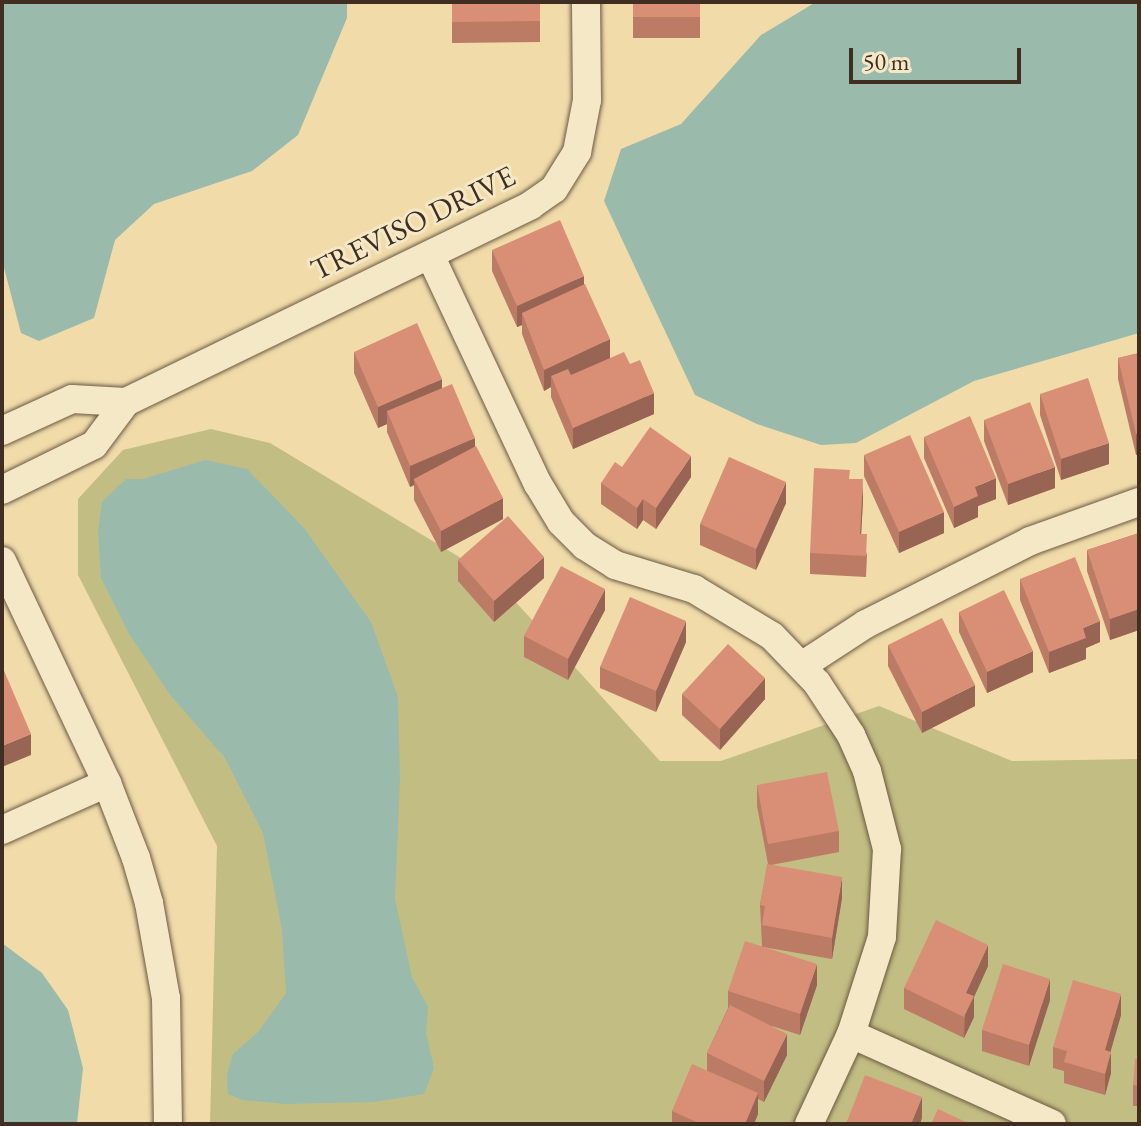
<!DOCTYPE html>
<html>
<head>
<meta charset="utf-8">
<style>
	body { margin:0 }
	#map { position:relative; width:1141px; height:1126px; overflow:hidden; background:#f0dba9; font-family:"EB Garamond",serif }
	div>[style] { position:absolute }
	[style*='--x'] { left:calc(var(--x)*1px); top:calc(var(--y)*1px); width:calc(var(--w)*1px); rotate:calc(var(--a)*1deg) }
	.green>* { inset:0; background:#c2bd82 }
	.water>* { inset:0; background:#9abbac }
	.roads { filter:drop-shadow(0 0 2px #6c5944) drop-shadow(0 0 2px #6c5944) }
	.minor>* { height:28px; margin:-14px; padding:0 14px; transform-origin:14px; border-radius:14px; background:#f5e8c7 }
	.wall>* { inset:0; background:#bb7b65 }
	.shaded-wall>* { inset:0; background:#986453 }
	.building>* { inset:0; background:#d98f76 }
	span { translate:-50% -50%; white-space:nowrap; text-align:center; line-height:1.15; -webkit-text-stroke:6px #f5e8c7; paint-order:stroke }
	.street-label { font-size:30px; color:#402e22 }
	.frame { position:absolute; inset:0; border:4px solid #402e22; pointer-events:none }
	.scale { position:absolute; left:849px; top:48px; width:172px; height:36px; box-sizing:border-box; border:4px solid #402e22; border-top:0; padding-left:10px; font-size:24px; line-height:28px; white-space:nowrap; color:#402e22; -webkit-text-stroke:6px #f5e8c7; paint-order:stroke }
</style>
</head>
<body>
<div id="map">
	<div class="green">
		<div style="clip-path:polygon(211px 429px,270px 443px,494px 578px,660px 761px,721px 761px,879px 706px,1012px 761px,1139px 759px,1139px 1124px,210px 1124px,217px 846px,78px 575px,78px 499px,123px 450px)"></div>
	</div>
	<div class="water">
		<div style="clip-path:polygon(2px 2px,347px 2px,347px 18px,298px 135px,252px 171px,154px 204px,115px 240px,94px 318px,39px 341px,21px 333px,2px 260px)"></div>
		<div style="clip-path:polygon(816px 2px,1139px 2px,1139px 333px,974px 381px,856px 443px,821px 445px,757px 424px,695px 395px,604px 201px,621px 149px,681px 124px,761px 35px)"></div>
		<div style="clip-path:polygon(205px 460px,247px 469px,304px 528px,371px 622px,398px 697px,400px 778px,395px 899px,412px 977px,428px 1007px,426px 1033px,434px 1068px,424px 1094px,374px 1102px,285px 1104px,242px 1100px,228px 1094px,227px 1074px,233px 1054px,259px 1031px,286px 993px,282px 930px,263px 833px,225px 758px,171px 696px,129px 634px,101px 578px,98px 532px,102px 502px,126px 479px,143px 479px)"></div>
		<div style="clip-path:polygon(2px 943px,42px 973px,68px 1010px,83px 1068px,77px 1124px,2px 1124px)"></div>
	</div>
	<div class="roads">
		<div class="minor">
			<div style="--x:430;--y:255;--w:253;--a:64.8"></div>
			<div style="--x:538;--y:484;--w:44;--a:58.8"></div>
			<div style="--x:561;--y:522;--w:34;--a:45"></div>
			<div style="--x:585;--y:546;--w:36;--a:32"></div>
			<div style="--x:615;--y:565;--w:83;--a:16.9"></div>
			<div style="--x:694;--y:589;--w:91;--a:31.1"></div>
			<div style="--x:772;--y:636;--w:65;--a:46.2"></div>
			<div style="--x:817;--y:683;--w:62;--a:56.8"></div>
			<div style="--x:851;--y:735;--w:39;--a:66"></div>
			<div style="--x:867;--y:771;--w:81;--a:75.6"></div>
			<div style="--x:887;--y:849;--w:88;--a:93.3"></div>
			<div style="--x:882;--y:937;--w:102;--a:107.7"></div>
			<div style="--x:851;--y:1034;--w:99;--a:115"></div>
			<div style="--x:2;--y:431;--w:77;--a:-24.6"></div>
			<div style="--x:72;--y:399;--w:54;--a:3.2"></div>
			<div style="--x:2;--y:490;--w:102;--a:-26.1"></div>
			<div style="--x:94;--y:445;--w:54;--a:-53.3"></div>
			<div style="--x:126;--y:402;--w:450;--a:-25.9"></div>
			<div style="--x:531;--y:205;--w:28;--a:-35"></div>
			<div style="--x:554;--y:189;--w:44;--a:-58.1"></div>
			<div style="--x:577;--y:152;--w:53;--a:-79.1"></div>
			<div style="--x:587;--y:100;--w:98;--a:-90.6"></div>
			<div style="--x:2;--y:561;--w:246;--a:64.7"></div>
			<div style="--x:107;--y:783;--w:80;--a:68.9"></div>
			<div style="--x:136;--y:858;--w:47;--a:73.9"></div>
			<div style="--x:149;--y:903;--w:97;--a:79.9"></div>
			<div style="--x:166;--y:998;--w:126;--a:89.1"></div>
			<div style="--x:803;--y:665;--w:75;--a:-33.1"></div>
			<div style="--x:866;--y:624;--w:184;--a:-26.8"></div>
			<div style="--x:1030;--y:541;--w:116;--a:-19.7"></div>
			<div style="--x:2;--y:830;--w:115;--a:-24.1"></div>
			<div style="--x:851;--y:1034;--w:220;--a:24.1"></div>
		</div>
	</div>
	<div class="wall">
		<div style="clip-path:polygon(452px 2px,540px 2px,540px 42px,452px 43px)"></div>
		<div style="clip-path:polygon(633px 2px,700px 2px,700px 38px,633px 38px)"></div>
		<div style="clip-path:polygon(492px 250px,584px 284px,610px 358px,630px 364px,654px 414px,573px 449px,551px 397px,551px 387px,544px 391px,522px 334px,522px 325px,517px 327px,492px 271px)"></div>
		<div style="clip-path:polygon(354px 352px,442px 388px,475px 447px,503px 519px,441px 552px,414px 500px,414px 485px,410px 487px,387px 432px,387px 424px,378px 428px,354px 373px)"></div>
		<div style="clip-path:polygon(1139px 353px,1136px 455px,1118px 379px,1118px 358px)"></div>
		<div style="clip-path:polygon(1040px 394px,1109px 464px,1061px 480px,1040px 415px)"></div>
		<div style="clip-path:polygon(984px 420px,1055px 488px,1008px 505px,984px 441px)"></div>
		<div style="clip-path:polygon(924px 437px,996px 499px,978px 506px,978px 517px,954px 528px,924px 458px)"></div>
		<div style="clip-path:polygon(864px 455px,944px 533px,899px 553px,864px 476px)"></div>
		<div style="clip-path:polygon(622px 467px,691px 477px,656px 529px,643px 520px,637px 529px,601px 504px,601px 483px)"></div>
		<div style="clip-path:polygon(850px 479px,863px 500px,861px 534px,867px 555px,866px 577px,810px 574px,810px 553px)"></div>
		<div style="clip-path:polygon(786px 503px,756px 570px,700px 545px,700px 524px)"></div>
		<div style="clip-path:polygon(1139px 533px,1139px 630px,1110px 640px,1087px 571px,1087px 550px)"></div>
		<div style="clip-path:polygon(458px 560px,544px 578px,494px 622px,458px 581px)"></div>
		<div style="clip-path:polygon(1020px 579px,1100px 642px,1086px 648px,1086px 659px,1049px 673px,1020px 600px)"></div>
		<div style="clip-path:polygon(605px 610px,568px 680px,524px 657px,524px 636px)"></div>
		<div style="clip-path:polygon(959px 612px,1033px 672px,987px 693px,959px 632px)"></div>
		<div style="clip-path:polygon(686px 642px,656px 712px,600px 688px,600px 667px)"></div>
		<div style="clip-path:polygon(888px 645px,975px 706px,922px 733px,888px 666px)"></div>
		<div style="clip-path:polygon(682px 694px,765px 699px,720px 750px,682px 715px)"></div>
		<div style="clip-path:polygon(757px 785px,839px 831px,839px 852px,771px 865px,842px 898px,832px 959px,763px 947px,817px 985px,800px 1035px,772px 1026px,787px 1055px,764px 1102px,758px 1099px,758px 1114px,754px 1124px,672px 1124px,672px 1111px,707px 1071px,707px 1053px,728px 1008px,728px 991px,762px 946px,760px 905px,768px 864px,757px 806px)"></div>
		<div style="clip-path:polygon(988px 966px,974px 997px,974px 1017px,964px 1038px,904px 1009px,904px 988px)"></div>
		<div style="clip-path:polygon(1050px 1000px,1029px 1066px,982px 1051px,982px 1030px)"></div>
		<div style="clip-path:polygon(1121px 1015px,1110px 1052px,1111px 1073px,1105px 1095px,1064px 1083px,1064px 1071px,1053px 1068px,1053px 1047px)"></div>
		<div style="clip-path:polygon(1139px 1059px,1139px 1106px,1133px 1106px,1133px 1085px)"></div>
	</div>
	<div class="shaded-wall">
		<div style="clip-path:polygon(584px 276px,584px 297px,522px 313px,522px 325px,517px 327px,517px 306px)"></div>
		<div style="clip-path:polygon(610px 339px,610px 360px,555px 386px,551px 376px,551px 387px,544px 391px,544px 370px)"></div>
		<div style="clip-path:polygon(442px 379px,442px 400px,387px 411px,387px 424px,378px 428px,378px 407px)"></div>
		<div style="clip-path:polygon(654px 393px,654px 414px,573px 449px,573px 428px)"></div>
		<div style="clip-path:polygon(1136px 434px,1139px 434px,1139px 455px,1136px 455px)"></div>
		<div style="clip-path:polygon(475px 438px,475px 459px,414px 479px,414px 485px,410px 487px,410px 466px)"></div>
		<div style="clip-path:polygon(1109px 443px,1109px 464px,1061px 480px,1061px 459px)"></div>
		<div style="clip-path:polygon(691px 456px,691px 477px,656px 529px,656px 508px)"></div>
		<div style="clip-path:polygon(1055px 467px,1055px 488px,1008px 505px,1008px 484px)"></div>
		<div style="clip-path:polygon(996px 478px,996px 499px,978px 506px,978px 517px,954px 528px,954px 507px,975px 487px)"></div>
		<div style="clip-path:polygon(863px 479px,863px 500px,860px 555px,860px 534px)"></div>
		<div style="clip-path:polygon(786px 482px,786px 503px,756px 570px,756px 549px)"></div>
		<div style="clip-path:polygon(503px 498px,503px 519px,441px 552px,441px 531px)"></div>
		<div style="clip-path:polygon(643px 499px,643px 520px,637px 529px,637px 508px)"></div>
		<div style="clip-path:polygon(944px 512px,944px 533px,899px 553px,899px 532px)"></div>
		<div style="clip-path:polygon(544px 557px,544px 578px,494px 622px,494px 601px)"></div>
		<div style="clip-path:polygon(605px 589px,605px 610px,568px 680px,568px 659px)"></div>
		<div style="clip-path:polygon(1139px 609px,1139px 630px,1110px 640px,1110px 619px)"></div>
		<div style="clip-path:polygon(686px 621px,686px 642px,656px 712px,656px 691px)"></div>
		<div style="clip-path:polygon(1100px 621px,1100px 642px,1086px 648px,1086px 659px,1049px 673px,1049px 652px,1083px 628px)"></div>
		<div style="clip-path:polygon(1033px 651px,1033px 672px,987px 693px,987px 672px)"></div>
		<div style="clip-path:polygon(765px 678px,765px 699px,720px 750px,720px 729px)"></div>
		<div style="clip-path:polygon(975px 685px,975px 706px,922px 733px,922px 712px)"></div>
		<div style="clip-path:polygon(31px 734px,31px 755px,2px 767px,2px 746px)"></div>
		<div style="clip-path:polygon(842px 877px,842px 898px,832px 959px,832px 938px)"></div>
		<div style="clip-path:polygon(988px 945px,988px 966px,974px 997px,974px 1017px,964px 1038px,966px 993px)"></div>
		<div style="clip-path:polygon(817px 964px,817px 985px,800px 1035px,800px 1014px)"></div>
		<div style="clip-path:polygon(1050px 979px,1050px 1000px,1029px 1066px,1029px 1045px)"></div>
		<div style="clip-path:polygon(1121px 994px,1121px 1015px,1105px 1071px,1105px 1050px)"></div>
		<div style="clip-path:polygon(787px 1034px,787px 1055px,764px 1102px,764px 1081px)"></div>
		<div style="clip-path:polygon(1111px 1052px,1111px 1073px,1105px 1095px,1105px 1074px)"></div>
		<div style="clip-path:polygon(758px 1093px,758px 1114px,754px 1124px,745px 1124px)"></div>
		<div style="clip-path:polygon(922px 1097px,922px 1118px,920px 1124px,911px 1124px)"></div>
	</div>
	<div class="building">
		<div style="clip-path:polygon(452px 2px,540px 2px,540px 21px,452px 22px)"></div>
		<div style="clip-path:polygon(633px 2px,700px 2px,700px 17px,633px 17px)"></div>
		<div style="clip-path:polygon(560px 220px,584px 276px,517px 306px,492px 250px)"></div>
		<div style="clip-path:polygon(585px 284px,610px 339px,544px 370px,522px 313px)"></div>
		<div style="clip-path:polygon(417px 323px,442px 379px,378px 407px,354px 352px)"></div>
		<div style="clip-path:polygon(624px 352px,630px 364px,640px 360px,654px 393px,573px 428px,551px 376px,568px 369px,571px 375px)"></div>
		<div style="clip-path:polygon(1139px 353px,1139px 434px,1136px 434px,1118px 358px)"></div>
		<div style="clip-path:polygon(1088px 378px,1109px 443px,1061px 459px,1040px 394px)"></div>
		<div style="clip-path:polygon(452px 384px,475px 438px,410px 466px,387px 411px)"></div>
		<div style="clip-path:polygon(1030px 402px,1055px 467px,1008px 484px,984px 420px)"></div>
		<div style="clip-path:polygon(970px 416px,996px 478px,975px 487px,978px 496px,954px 507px,924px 437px)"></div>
		<div style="clip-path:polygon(650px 427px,691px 456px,656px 508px,643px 499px,637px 508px,601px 483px,615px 462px,622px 467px)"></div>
		<div style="clip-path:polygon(910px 435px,944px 512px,899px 532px,864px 455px)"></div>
		<div style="clip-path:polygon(476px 446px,503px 498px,441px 531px,414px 479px)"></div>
		<div style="clip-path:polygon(729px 457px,786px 482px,756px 549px,700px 524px)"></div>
		<div style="clip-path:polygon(814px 468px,850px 470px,849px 479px,863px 479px,860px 534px,867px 534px,866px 556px,810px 553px)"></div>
		<div style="clip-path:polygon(508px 516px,544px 557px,494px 601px,458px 560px)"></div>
		<div style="clip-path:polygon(1139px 533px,1139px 609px,1110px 619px,1087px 550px)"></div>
		<div style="clip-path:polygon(1075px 557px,1100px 621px,1083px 628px,1086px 638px,1049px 652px,1020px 579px)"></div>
		<div style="clip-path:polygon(561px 566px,605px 589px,568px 659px,524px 636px)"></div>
		<div style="clip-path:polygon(1004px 590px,1033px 651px,987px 672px,959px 612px)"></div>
		<div style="clip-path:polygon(630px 597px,686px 621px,656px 691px,600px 667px)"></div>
		<div style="clip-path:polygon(942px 618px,975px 685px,922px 712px,888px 645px)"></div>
		<div style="clip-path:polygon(728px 644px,765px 678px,720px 729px,682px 694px)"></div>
		<div style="clip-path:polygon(2px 666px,31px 734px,2px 746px)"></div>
		<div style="clip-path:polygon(827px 772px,839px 831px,768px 844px,757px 785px)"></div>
		<div style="clip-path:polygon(767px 864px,842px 877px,832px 938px,762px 925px,765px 906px,760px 905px)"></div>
		<div style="clip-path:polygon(936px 920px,988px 945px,966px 993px,974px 996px,964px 1017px,904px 988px)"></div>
		<div style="clip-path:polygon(745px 941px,817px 964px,800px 1014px,728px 991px)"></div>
		<div style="clip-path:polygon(1003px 964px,1050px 979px,1029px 1045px,982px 1030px)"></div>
		<div style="clip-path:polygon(1073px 980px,1121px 994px,1105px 1050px,1111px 1052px,1105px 1074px,1064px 1062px,1067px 1051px,1053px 1047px)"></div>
		<div style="clip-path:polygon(730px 1005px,787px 1034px,764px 1081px,707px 1053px)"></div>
		<div style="clip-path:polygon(1135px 1059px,1139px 1059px,1139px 1086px,1133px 1085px)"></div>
		<div style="clip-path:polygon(692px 1064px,758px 1093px,745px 1124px,701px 1124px,672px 1111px)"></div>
		<div style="clip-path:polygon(865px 1075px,922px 1097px,911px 1124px,846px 1124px)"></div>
		<div style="clip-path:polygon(938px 1109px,970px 1124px,931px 1124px)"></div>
	</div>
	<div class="street-label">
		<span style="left:413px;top:223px;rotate:-26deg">TREVISO DRIVE</span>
	</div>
	<div class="frame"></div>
	<div class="scale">50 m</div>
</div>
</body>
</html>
